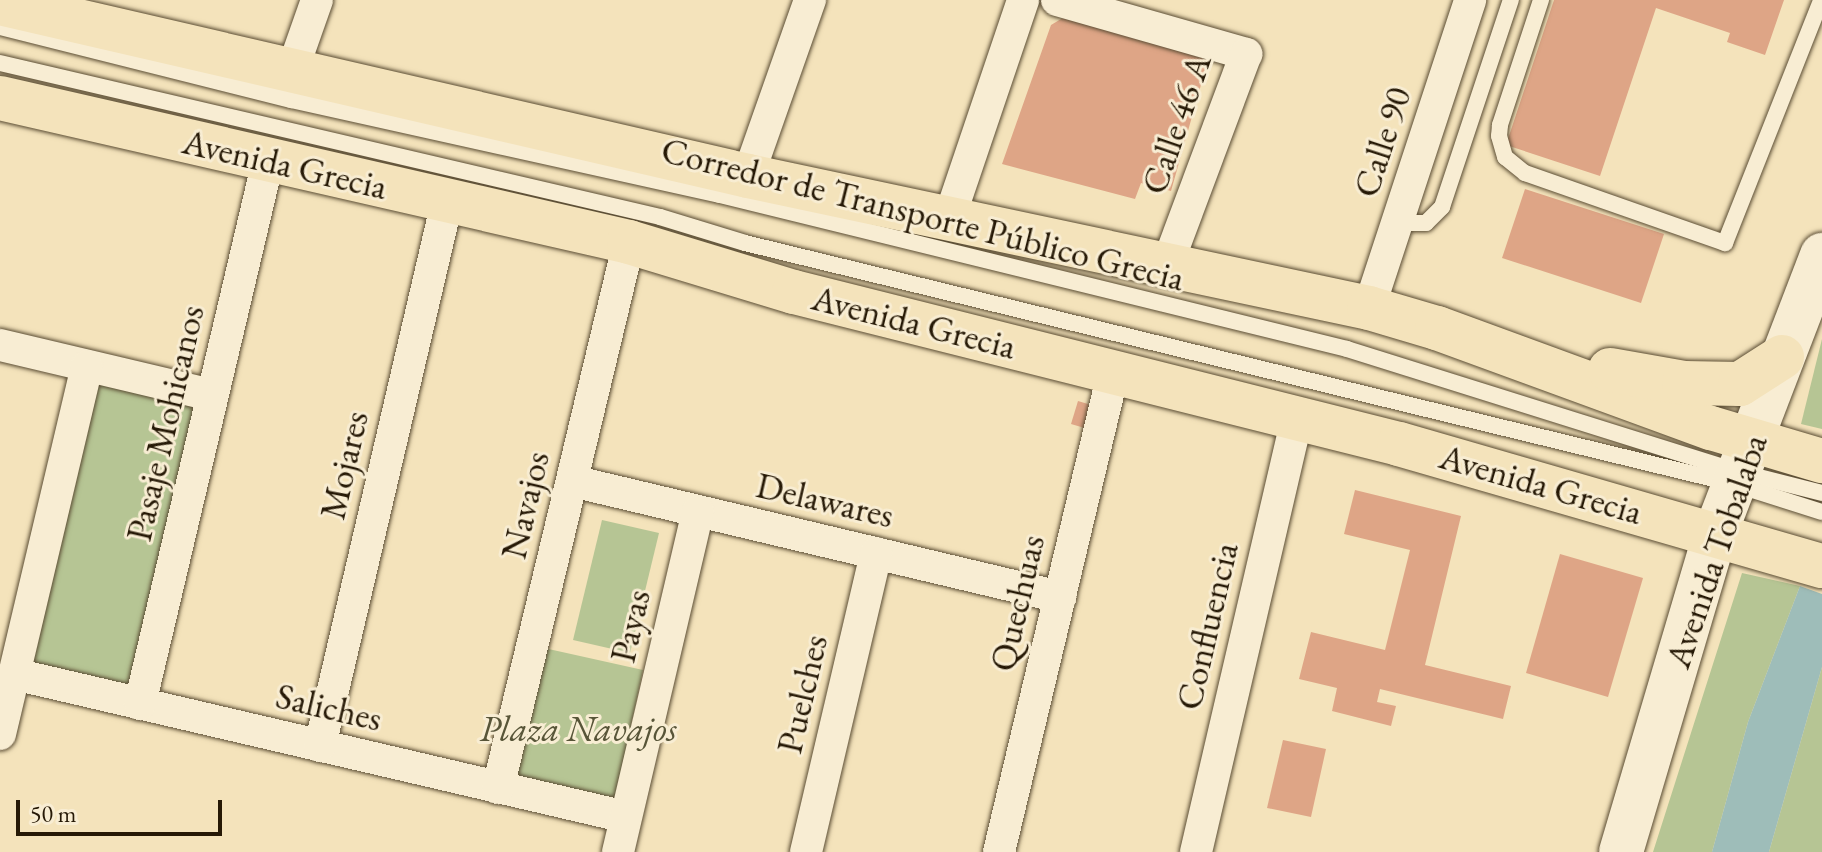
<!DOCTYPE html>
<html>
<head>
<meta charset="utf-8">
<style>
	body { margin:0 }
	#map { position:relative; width:1822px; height:852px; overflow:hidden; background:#f4e3bb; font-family:"EB Garamond",serif }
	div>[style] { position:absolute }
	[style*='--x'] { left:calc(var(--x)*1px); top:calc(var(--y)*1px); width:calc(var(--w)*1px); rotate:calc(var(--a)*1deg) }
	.green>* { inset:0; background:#b6c594 }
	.water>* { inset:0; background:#9ebdb9 }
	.building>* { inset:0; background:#dea586 }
	.roads { filter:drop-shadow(0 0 2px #5a4c33) drop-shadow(0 0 2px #5a4c33) }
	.lane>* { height:16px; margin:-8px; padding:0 8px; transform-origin:8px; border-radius:8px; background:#f8edd3 }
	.street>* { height:32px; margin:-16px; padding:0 16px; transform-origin:16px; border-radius:16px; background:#f8edd3 }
	.secondary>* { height:44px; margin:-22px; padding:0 22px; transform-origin:22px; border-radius:22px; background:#f8edd3 }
	.primary>* { height:44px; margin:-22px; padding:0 22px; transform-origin:22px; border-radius:22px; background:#f4e3bb }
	span { translate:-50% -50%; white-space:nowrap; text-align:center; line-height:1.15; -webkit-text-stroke:6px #f8edd3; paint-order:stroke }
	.street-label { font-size:36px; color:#261906 }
	.park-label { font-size:36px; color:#585538; font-style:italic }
	.scale { position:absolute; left:16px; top:800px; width:206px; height:36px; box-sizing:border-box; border:4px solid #261906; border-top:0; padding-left:10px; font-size:24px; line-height:28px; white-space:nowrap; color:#261906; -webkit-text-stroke:6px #f8edd3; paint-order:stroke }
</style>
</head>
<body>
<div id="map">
	<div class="green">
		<div style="clip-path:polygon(1822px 339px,1822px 429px,1801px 424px)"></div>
		<div style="clip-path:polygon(93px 375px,199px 400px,133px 691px,26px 667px)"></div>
		<div style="clip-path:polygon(602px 520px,659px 533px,630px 653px,573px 640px)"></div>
		<div style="clip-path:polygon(1742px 573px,1800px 586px,1748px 722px,1712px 852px,1653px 852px)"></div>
		<div style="clip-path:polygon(544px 648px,643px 670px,615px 799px,515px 775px)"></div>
		<div style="clip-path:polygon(1822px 667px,1822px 852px,1769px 852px)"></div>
	</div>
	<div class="water">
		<div style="clip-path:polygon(1800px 586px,1822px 594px,1822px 667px,1769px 852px,1712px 852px,1748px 722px)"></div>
	</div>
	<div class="building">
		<div style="clip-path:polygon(1554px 0,1784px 0,1765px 55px,1727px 42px,1730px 33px,1656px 8px,1600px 176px,1506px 145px)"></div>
		<div style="clip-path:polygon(1066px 16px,1208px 60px,1171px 191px,1141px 183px,1135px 199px,1002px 164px,1051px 25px)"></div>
		<div style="clip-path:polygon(1525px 189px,1664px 234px,1641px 303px,1502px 258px)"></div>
		<div style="clip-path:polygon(1078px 401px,1088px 404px,1093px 412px,1088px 429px,1071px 424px)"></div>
		<div style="clip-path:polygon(1355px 490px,1461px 516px,1425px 665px,1511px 686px,1503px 719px,1380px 689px,1377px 702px,1396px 706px,1391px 726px,1332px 711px,1337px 688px,1299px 679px,1311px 632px,1385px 650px,1410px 550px,1344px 534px)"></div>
		<div style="clip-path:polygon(1560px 554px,1643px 578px,1608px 697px,1526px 673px)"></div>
		<div style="clip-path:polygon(1283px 740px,1326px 749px,1311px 817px,1267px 808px)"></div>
	</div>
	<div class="roads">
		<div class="lane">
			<div style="--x:1541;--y:0;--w:132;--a:108.2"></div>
			<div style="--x:1500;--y:125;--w:11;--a:95"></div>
			<div style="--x:1499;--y:136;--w:22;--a:74"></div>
			<div style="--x:1505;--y:157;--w:26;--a:39"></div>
			<div style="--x:1525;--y:173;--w:212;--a:19.3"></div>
			<div style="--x:1725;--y:243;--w:261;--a:-68.4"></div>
			<div style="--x:0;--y:27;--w:300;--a:14.1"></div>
			<div style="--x:291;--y:100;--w:439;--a:12.5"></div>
			<div style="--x:720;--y:195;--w:646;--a:13.8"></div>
			<div style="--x:1347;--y:349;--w:411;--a:17.4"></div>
			<div style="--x:1739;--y:472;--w:86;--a:14.2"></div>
			<div style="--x:0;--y:63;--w:678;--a:13.13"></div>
			<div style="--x:660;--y:217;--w:89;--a:17"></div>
			<div style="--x:745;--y:243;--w:1018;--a:13.69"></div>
			<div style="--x:1734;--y:484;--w:92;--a:17.7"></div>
			<div style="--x:1397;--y:223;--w:29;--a:0"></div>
			<div style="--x:1426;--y:223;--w:23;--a:-45"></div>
			<div style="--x:1442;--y:207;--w:218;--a:-71.6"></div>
		</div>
		<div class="street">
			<div style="--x:1057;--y:0;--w:197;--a:15.9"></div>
			<div style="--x:1246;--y:54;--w:225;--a:110.5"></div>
			<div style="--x:292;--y:71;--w:75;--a:-70.6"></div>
			<div style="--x:748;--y:176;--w:187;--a:-70.6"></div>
			<div style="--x:949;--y:219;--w:231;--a:-71.3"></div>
			<div style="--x:1369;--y:308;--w:324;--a:-71.8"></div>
			<div style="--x:0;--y:345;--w:218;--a:13.3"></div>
			<div style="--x:572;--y:481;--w:502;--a:13.37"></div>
			<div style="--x:14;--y:674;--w:628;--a:13.15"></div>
			<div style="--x:140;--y:704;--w:558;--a:-76.74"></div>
			<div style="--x:0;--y:734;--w:378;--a:-76.7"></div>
			<div style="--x:320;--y:746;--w:559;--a:-76.86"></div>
			<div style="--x:498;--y:788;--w:561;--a:-76.51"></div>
			<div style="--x:618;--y:852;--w:350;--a:-76.8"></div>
			<div style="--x:806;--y:852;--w:307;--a:-76.8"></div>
			<div style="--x:999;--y:852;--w:493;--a:-76.6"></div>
			<div style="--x:1196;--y:852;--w:446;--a:-76.9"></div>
		</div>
		<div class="secondary">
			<div style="--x:1621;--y:852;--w:332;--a:-73.5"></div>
			<div style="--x:1715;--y:534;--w:299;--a:-69"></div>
		</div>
		<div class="primary">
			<div style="--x:0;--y:3;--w:768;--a:13.02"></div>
			<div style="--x:748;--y:176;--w:635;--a:12"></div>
			<div style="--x:1369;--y:308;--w:71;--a:16.4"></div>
			<div style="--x:1437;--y:328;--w:292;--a:20.1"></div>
			<div style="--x:1711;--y:428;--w:116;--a:16.6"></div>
			<div style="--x:0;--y:98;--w:645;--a:12.89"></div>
			<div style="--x:629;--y:242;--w:172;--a:16.9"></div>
			<div style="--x:794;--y:292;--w:624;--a:14.1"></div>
			<div style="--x:1399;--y:444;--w:440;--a:16.1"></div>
			<div style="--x:1610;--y:370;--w:75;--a:10"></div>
			<div style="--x:1684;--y:383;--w:56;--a:1"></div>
			<div style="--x:1740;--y:384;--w:50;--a:-32.7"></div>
		</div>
	</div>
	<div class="street-label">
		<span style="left:1176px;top:124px;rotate:-71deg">Calle 46 A</span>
		<span style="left:1382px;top:142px;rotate:-72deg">Calle 90</span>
		<span style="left:285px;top:164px;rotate:13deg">Avenida Grecia</span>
		<span style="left:923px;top:214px;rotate:14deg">Corredor de Transporte Público Grecia</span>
		<span style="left:914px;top:322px;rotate:14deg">Avenida Grecia</span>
		<span style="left:165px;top:423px;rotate:-77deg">Pasaje Mohicanos</span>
		<span style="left:344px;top:465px;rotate:-77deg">Mojares</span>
		<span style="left:1541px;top:484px;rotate:16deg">Avenida Grecia</span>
		<span style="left:825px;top:500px;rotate:13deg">Delawares</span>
		<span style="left:525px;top:505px;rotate:-77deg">Navajos</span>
		<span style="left:1716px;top:551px;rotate:-71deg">Avenida Tobalaba</span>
		<span style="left:1017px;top:603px;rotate:-77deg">Quechuas</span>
		<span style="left:630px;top:626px;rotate:-77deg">Payas</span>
		<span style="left:1207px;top:626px;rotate:-77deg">Confluencia</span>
		<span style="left:802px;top:694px;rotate:-77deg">Puelches</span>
		<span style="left:329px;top:707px;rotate:13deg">Saliches</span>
	</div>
	<div class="park-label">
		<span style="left:578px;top:729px">Plaza Navajos</span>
	</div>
	<div class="scale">50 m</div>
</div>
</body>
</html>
